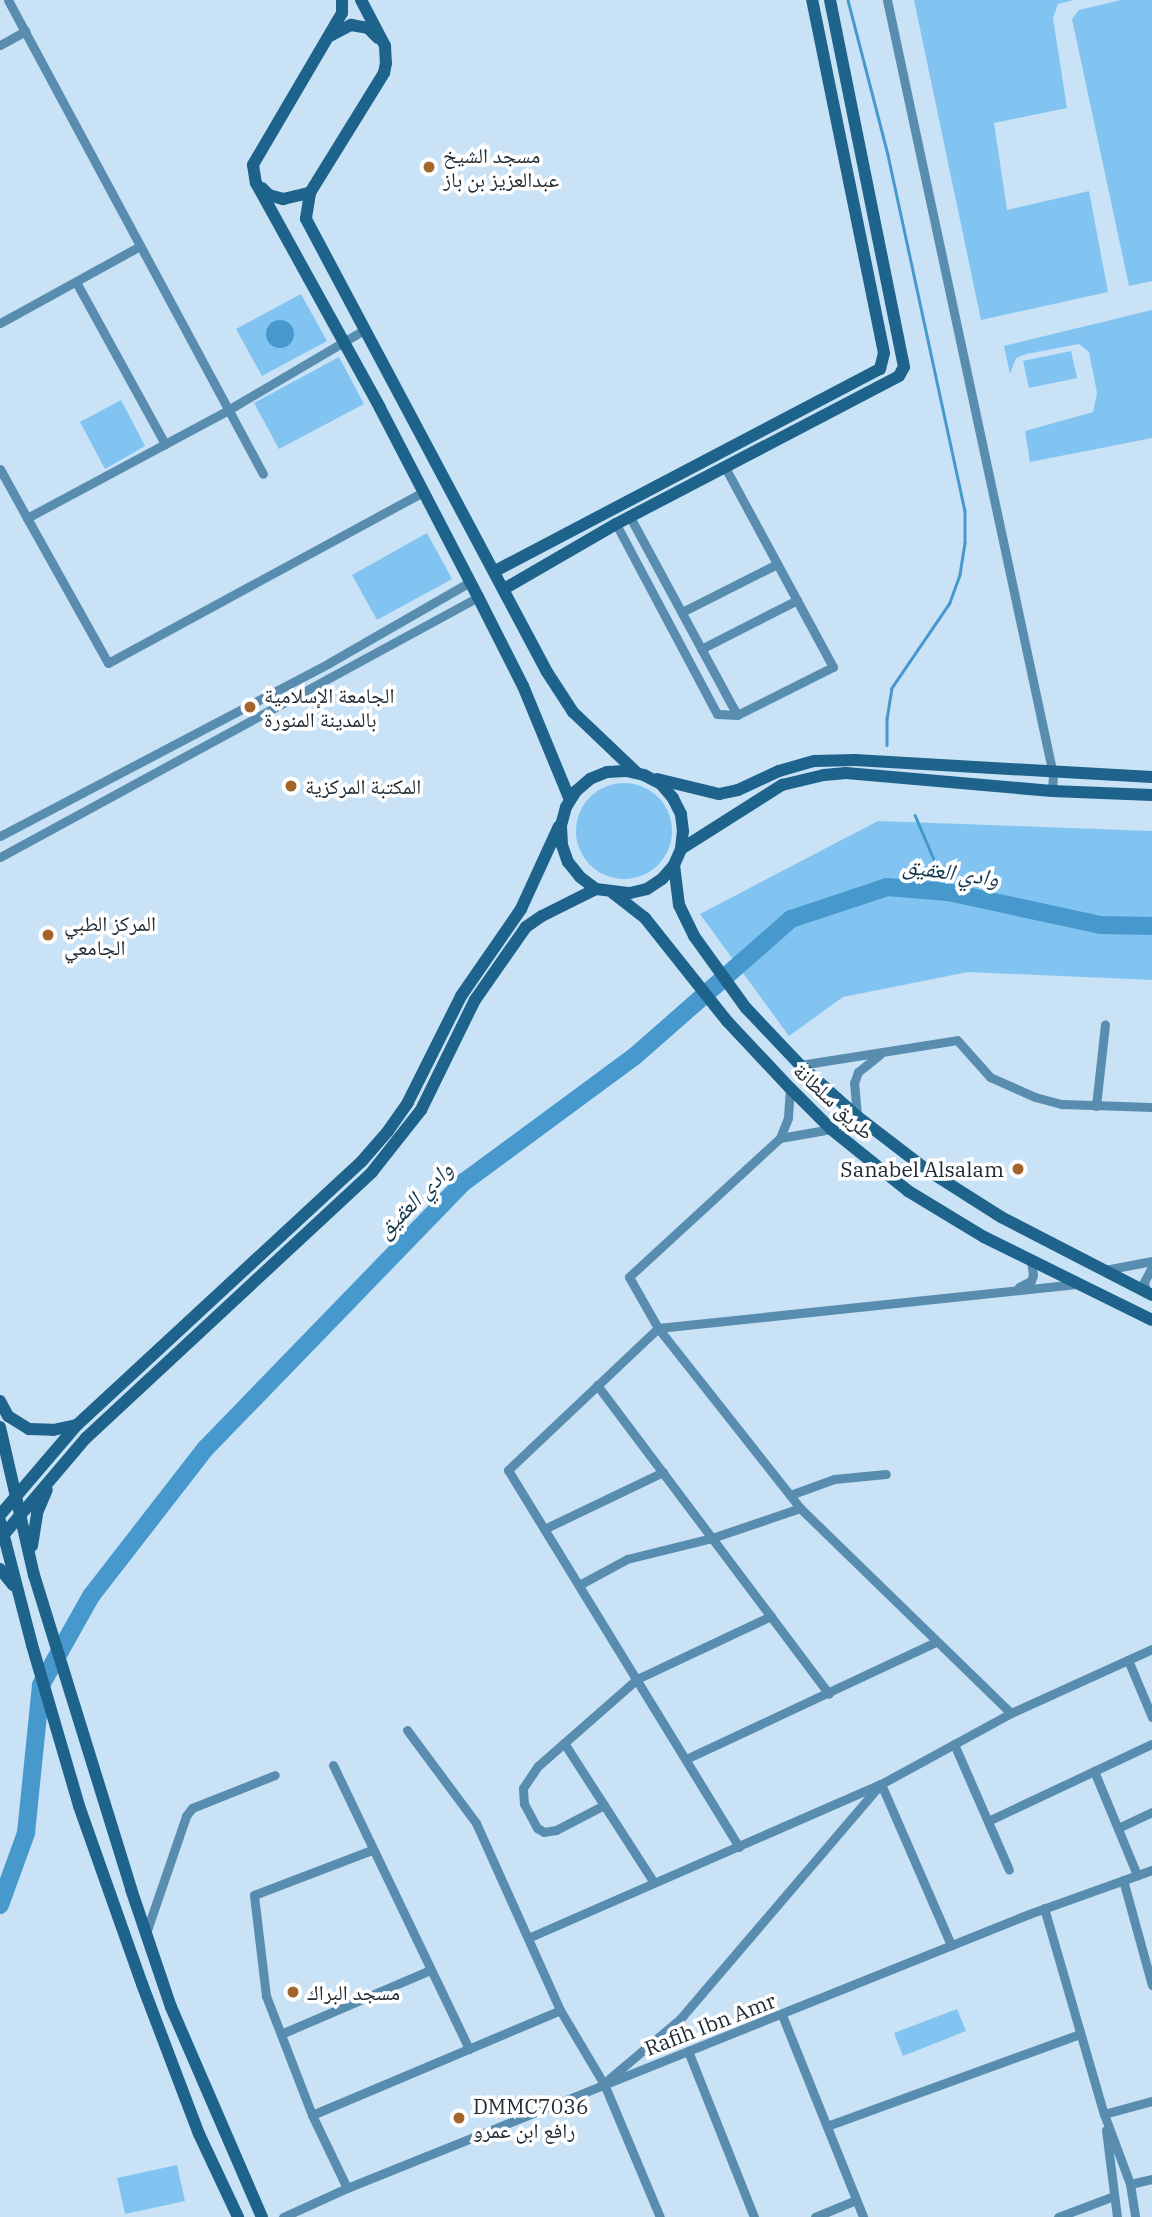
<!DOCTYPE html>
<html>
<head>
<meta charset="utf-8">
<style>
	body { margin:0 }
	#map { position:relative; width:1152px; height:2217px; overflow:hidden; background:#c9e2f5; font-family:"IBM Plex Serif","Noto Naskh Arabic",serif }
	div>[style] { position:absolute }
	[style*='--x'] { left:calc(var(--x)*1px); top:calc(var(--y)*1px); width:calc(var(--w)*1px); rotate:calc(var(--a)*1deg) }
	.green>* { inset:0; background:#82c4f1 }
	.round { border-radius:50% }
	.water>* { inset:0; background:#4799cd }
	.stream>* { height:2.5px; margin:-1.25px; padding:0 1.25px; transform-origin:1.25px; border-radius:1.25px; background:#4799cd }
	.river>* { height:18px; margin:-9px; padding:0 9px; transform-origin:9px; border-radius:9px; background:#4799cd }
	.street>* { height:9px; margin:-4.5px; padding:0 4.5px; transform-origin:4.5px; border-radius:4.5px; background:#598db0 }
	.secondary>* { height:12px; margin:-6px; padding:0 6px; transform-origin:6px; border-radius:6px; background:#1e638b }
	.dots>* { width:19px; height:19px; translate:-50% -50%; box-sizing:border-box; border:4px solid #fff; border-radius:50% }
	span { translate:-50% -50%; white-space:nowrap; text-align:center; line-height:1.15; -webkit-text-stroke:7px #fff; paint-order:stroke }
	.poi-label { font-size:21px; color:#222c33 }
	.left { translate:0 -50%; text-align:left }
	.right { translate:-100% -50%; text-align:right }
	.street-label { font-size:21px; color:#222c33 }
	.water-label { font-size:23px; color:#15394f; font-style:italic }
</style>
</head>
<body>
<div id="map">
	<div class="green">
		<div style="clip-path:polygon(914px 0,1074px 0,1058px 4px,1053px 18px,1067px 108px,994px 123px,1007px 210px,1089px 191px,1108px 292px,981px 320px)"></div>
		<div style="clip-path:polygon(1121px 0,1152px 0,1152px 281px,1129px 286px,1072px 19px,1079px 10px)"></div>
		<div style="clip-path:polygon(301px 294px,327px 341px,262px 376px,236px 329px)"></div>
		<div style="clip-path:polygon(1152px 310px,1152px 438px,1030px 462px,1025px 431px,1093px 412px,1097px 393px,1089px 352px,1079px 344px,1026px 354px,1016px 358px,1010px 374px,1004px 346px)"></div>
		<div style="clip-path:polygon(1071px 351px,1077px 378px,1029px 388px,1023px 361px)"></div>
		<div style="clip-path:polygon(339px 357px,364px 404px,279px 449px,254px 403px)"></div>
		<div style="clip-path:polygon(121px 400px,145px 446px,105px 469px,80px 422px)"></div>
		<div style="clip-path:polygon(427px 533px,452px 579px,377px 620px,352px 575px)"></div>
		<div class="round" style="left:576px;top:783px;width:96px;height:96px"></div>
		<div style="clip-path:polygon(878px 821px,1152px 831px,1152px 980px,968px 972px,843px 997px,789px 1036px,700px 914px)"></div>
		<div style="clip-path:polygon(957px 2009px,966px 2031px,903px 2056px,894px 2033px)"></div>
		<div style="clip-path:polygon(177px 2165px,185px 2201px,125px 2214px,117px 2178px)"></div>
	</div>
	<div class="water">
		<div class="round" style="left:266px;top:320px;width:28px;height:28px"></div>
	</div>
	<div class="stream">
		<div style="--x:848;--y:0;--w:160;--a:75.5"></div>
		<div style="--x:888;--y:155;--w:363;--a:77.8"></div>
		<div style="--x:965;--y:510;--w:33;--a:90"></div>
		<div style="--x:965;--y:543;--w:32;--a:99"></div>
		<div style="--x:960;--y:575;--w:30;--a:110"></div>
		<div style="--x:950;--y:603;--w:103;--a:124.3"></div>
		<div style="--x:892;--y:688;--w:30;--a:99"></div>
		<div style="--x:887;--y:718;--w:27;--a:90"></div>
		<div style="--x:915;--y:815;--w:84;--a:66.8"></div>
	</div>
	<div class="river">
		<div style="--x:0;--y:1905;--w:77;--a:-70.1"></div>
		<div style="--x:26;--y:1833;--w:149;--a:-84.2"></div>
		<div style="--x:41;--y:1685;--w:102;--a:-60.7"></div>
		<div style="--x:91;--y:1596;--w:187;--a:-52.2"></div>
		<div style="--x:206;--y:1448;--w:371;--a:-45.9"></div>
		<div style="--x:464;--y:1182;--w:212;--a:-36.4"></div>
		<div style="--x:635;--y:1056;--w:208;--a:-41.3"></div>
		<div style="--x:791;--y:919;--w:101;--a:-18.4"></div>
		<div style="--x:887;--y:887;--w:61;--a:4.7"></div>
		<div style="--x:948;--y:892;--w:156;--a:12.2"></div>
		<div style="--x:1100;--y:925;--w:52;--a:1.1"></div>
	</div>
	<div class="street">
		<div style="--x:8;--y:0;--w:538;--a:61.72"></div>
		<div style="--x:887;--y:0;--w:792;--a:77.9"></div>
		<div style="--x:1053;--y:774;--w:17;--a:93"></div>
		<div style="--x:0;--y:45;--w:29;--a:-29"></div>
		<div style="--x:76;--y:282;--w:185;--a:61.2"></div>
		<div style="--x:0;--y:323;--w:160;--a:-28.8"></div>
		<div style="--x:0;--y:469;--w:56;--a:61.1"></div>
		<div style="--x:27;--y:518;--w:228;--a:-28.2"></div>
		<div style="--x:228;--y:410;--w:158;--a:-30.5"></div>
		<div style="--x:630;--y:517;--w:225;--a:61.6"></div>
		<div style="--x:737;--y:715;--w:107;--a:-26.6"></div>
		<div style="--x:833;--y:667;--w:227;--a:-118.4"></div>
		<div style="--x:27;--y:518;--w:166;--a:60.8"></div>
		<div style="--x:108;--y:663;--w:358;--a:-28.5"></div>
		<div style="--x:616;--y:524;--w:215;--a:62"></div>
		<div style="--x:717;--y:714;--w:20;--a:3"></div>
		<div style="--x:682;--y:612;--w:106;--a:-26.8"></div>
		<div style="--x:701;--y:649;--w:108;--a:-27"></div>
		<div style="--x:0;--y:836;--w:372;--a:-27.7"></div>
		<div style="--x:329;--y:663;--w:163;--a:-29.9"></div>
		<div style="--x:0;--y:857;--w:544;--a:-28.54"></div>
		<div style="--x:800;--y:1065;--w:159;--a:-9"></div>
		<div style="--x:957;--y:1040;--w:50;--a:48.3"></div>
		<div style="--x:990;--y:1077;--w:49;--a:24"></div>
		<div style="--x:1035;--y:1097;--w:28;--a:15"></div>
		<div style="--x:1062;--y:1104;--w:90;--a:1.9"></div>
		<div style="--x:790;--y:1088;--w:30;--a:94"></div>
		<div style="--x:788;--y:1118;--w:22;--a:112"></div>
		<div style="--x:780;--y:1138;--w:205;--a:137.4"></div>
		<div style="--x:629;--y:1277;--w:59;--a:60.4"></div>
		<div style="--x:658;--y:1328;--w:229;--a:51.7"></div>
		<div style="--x:800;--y:1508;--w:294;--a:44.2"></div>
		<div style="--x:1096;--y:1106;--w:82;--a:-83.7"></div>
		<div style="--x:857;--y:1116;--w:33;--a:-95"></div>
		<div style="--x:854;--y:1083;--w:12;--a:-70"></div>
		<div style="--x:858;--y:1072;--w:28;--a:-39"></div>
		<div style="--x:780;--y:1138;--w:52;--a:-10"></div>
		<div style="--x:1105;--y:1270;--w:48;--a:-10.8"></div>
		<div style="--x:1019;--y:1287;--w:13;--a:-27"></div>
		<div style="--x:1031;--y:1281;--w:6;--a:-72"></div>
		<div style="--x:1033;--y:1275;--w:14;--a:-98"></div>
		<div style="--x:1146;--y:1292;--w:10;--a:-101"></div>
		<div style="--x:1144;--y:1282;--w:17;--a:-62"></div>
		<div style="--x:597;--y:1385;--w:386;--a:53.1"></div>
		<div style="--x:790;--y:1495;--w:47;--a:-20"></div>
		<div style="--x:834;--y:1479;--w:52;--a:-5.5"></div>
		<div style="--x:544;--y:1529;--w:132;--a:-25.6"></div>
		<div style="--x:579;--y:1585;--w:55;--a:-28.4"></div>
		<div style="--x:627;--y:1559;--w:88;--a:-13.9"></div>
		<div style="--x:712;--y:1538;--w:93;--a:-18.8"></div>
		<div style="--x:1128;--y:1660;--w:62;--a:67.2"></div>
		<div style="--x:407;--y:1730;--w:116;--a:53.4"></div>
		<div style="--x:476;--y:1823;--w:205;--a:65.8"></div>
		<div style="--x:560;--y:2010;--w:86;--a:59.3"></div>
		<div style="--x:604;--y:2084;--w:144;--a:67.2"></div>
		<div style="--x:564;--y:1743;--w:164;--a:57.2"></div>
		<div style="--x:954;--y:1744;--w:137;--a:66.4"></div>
		<div style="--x:686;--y:1759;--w:276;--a:-25.1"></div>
		<div style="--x:333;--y:1765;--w:315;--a:64.4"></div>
		<div style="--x:1094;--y:1771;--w:113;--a:67.5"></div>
		<div style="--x:604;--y:1805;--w:54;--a:152.5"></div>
		<div style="--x:556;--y:1830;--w:12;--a:171"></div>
		<div style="--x:544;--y:1832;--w:8;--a:-150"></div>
		<div style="--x:537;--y:1828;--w:27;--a:-118"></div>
		<div style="--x:524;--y:1804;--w:16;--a:-94"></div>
		<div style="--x:523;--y:1788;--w:27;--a:-56"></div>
		<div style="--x:538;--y:1766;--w:132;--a:-41.3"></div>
		<div style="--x:637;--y:1679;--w:148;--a:-25.2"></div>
		<div style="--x:988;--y:1821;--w:181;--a:-25.2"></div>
		<div style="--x:1118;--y:1828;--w:38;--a:-25"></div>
		<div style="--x:739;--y:1847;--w:442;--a:-121.5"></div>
		<div style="--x:508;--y:1470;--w:207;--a:-43.4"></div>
		<div style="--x:658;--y:1328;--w:421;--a:-6"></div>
		<div style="--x:1123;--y:1880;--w:109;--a:74.6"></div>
		<div style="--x:1044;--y:1908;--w:215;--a:73.8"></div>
		<div style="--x:1104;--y:2114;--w:75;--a:69.6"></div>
		<div style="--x:1130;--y:2184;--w:33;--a:81"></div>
		<div style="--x:146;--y:1933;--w:124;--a:-71.1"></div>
		<div style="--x:186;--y:1816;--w:10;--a:-53"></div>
		<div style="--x:192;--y:1808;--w:89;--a:-21.7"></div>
		<div style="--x:528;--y:1938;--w:385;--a:-23.6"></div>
		<div style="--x:881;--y:1784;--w:176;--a:66.5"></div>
		<div style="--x:782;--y:2015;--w:218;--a:68.1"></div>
		<div style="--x:281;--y:2034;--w:162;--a:-23.2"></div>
		<div style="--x:688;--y:2051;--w:179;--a:68.3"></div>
		<div style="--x:609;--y:2079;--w:93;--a:-40.2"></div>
		<div style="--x:680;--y:2019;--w:309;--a:-49.5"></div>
		<div style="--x:881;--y:1784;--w:148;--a:-28.6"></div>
		<div style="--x:1011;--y:1713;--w:155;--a:-24.4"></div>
		<div style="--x:1104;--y:2114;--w:50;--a:-15.2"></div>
		<div style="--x:312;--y:2115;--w:269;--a:-22.9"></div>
		<div style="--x:827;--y:2126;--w:269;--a:-20"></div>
		<div style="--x:1106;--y:2130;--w:88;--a:82.8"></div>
		<div style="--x:1130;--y:2184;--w:23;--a:-13"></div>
		<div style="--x:347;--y:2188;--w:81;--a:-115.6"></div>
		<div style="--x:312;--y:2115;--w:128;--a:-111.1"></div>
		<div style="--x:266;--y:1996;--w:102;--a:-96.8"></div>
		<div style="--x:254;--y:1895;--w:126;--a:-20.9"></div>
		<div style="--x:283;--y:2217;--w:70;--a:-24.4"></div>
		<div style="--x:347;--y:2188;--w:735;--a:-21.89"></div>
		<div style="--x:1029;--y:1914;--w:131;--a:-19.7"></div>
		<div style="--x:815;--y:2217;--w:44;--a:-22.5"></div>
		<div style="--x:1058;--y:2217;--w:60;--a:-20.6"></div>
	</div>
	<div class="secondary">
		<div style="--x:342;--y:0;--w:13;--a:90"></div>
		<div style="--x:342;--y:13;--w:176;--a:120.4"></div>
		<div style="--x:253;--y:165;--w:18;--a:81"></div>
		<div style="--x:256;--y:183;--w:257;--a:61.1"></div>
		<div style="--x:380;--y:408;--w:213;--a:62.6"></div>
		<div style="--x:478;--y:597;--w:100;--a:63.2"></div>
		<div style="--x:523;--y:686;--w:123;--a:67.6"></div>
		<div style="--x:361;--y:0;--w:52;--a:62.4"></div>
		<div style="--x:385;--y:46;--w:17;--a:87"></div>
		<div style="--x:386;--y:63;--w:10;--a:101"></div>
		<div style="--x:384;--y:73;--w:141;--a:121.7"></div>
		<div style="--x:310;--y:193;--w:26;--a:99"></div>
		<div style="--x:306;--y:219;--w:513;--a:61.99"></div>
		<div style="--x:547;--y:672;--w:48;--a:57"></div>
		<div style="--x:573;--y:712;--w:87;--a:43.6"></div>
		<div style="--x:330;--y:36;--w:24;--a:-28"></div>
		<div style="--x:351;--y:25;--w:17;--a:10"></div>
		<div style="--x:368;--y:28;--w:14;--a:45"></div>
		<div style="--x:262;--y:188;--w:10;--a:45"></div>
		<div style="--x:269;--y:195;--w:15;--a:16"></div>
		<div style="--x:283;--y:199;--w:28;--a:-13"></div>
		<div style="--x:495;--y:571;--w:435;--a:-27.7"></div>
		<div style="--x:880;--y:369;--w:16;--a:-76"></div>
		<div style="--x:884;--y:353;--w:360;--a:-101.5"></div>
		<div style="--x:504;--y:589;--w:129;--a:-30.1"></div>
		<div style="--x:616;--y:524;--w:319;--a:-27.6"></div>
		<div style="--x:899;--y:376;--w:10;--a:-61"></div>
		<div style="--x:904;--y:367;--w:374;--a:-101.4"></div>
		<div style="--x:657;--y:779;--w:64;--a:13.6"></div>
		<div style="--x:719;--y:794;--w:19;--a:-12"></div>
		<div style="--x:738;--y:790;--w:45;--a:-24.9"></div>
		<div style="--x:779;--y:771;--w:37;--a:-16"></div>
		<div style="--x:815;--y:761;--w:40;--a:-1.4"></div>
		<div style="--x:855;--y:760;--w:297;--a:3.3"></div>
		<div style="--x:681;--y:849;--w:120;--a:-32.4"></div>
		<div style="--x:782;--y:785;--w:43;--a:-13.4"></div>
		<div style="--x:824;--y:775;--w:22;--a:-5"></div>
		<div style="--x:846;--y:773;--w:207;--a:5"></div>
		<div style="--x:1052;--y:791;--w:100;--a:2.3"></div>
		<div style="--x:674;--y:865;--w:40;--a:82.9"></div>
		<div style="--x:679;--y:905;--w:34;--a:64"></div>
		<div style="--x:694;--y:936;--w:89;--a:54.2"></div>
		<div style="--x:746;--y:1008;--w:79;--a:46.5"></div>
		<div style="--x:800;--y:1065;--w:78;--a:41.9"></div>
		<div style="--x:858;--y:1117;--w:87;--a:37.5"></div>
		<div style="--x:927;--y:1170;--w:88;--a:32.4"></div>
		<div style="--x:1001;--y:1217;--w:170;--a:27.3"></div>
		<div style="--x:613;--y:893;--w:41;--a:38"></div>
		<div style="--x:645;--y:918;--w:132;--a:51.5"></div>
		<div style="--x:727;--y:1021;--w:92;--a:46.8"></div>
		<div style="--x:790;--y:1088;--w:58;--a:45"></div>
		<div style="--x:831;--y:1129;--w:99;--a:38.8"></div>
		<div style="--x:908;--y:1191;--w:89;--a:31.2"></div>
		<div style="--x:984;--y:1237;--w:187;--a:26.3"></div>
		<div style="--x:0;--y:1401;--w:17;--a:62"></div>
		<div style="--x:8;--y:1416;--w:25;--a:32"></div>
		<div style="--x:29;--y:1429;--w:24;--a:2"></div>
		<div style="--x:53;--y:1430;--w:25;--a:-12"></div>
		<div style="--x:0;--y:1427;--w:152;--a:77.1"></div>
		<div style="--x:34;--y:1575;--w:329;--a:72.8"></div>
		<div style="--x:131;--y:1889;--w:125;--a:71.3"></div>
		<div style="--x:171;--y:2007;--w:229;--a:66.6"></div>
		<div style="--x:0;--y:1515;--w:118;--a:-49.5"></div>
		<div style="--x:77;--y:1425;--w:388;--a:-42.8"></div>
		<div style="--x:362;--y:1161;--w:40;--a:-49"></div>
		<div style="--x:388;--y:1131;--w:35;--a:-55"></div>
		<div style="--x:408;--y:1102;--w:119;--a:-63.4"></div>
		<div style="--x:461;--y:996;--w:106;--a:-55.4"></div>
		<div style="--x:521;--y:909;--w:91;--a:-65.4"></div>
		<div style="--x:0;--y:1521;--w:128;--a:75.5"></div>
		<div style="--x:32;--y:1645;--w:168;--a:73.7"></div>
		<div style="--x:79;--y:1806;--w:189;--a:70.5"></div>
		<div style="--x:142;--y:1984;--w:160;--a:69.2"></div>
		<div style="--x:199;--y:2134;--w:92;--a:64.8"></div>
		<div style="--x:0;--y:1539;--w:133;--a:-49.6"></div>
		<div style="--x:86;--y:1438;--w:391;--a:-42.9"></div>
		<div style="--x:372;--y:1172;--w:79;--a:-51.7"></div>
		<div style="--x:421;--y:1110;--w:123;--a:-63.9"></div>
		<div style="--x:475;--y:1000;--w:89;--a:-55.1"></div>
		<div style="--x:526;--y:927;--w:19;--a:-35"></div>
		<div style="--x:542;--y:916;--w:60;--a:-26.6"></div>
		<div style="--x:596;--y:889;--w:34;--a:7"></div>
		<div style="--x:630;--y:893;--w:17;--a:-13"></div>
		<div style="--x:647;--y:889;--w:18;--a:-34"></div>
		<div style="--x:662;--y:879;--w:18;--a:-49"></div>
		<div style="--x:674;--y:865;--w:17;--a:-66"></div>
		<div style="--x:681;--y:849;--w:18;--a:-84"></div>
		<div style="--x:683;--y:831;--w:17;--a:-97"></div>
		<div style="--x:681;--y:814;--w:18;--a:-117"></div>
		<div style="--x:673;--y:798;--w:18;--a:-131"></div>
		<div style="--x:661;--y:784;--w:19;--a:-152"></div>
		<div style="--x:644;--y:775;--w:18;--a:-167"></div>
		<div style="--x:626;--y:771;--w:19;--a:177"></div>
		<div style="--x:607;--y:772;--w:18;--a:158"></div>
		<div style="--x:590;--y:779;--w:18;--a:139"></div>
		<div style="--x:576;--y:791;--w:19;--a:122"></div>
		<div style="--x:566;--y:807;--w:20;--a:105"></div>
		<div style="--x:561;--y:826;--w:19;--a:87"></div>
		<div style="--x:562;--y:845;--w:18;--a:71"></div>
		<div style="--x:568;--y:862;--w:19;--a:51"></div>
		<div style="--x:580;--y:877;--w:20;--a:37"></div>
		<div style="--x:32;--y:1546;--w:33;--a:-81"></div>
		<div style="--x:37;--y:1513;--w:25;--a:-67"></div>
		<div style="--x:0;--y:1569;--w:21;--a:51"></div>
	</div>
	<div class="dots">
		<div style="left:429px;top:167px;background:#a4652d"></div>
		<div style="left:250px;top:707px;background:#a4652d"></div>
		<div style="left:291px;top:786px;background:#a4652d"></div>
		<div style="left:48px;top:935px;background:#a4652d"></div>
		<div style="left:1018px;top:1169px;background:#a4652d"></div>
		<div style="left:293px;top:1992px;background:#a4652d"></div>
		<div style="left:459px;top:2118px;background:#a4652d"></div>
	</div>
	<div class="poi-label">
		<span class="left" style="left:443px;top:167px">مسجد الشيخ<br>عبدالعزيز بن باز</span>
		<span class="left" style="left:264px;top:707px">الجامعة الإسلامية<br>بالمدينة المنورة</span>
		<span class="left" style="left:305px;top:786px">المكتبة المركزية</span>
		<span class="left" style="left:64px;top:935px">المركز الطبي<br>الجامعي</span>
		<span class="right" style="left:1004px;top:1169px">Sanabel Alsalam</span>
		<span class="left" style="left:307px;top:1992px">مسجد البراك</span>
		<span class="left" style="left:473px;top:2118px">DMMC7036<br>رافع ابن عمرو</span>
	</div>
	<div class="street-label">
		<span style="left:834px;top:1101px;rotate:43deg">طريق سلطانة</span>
		<span style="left:710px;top:2024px;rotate:-21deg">Rafih Ibn Amr</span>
	</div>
	<div class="water-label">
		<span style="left:951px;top:871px;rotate:8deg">وادي العقيق</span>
		<span style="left:414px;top:1199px;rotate:-45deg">وادي العقيق</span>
	</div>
</div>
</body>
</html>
